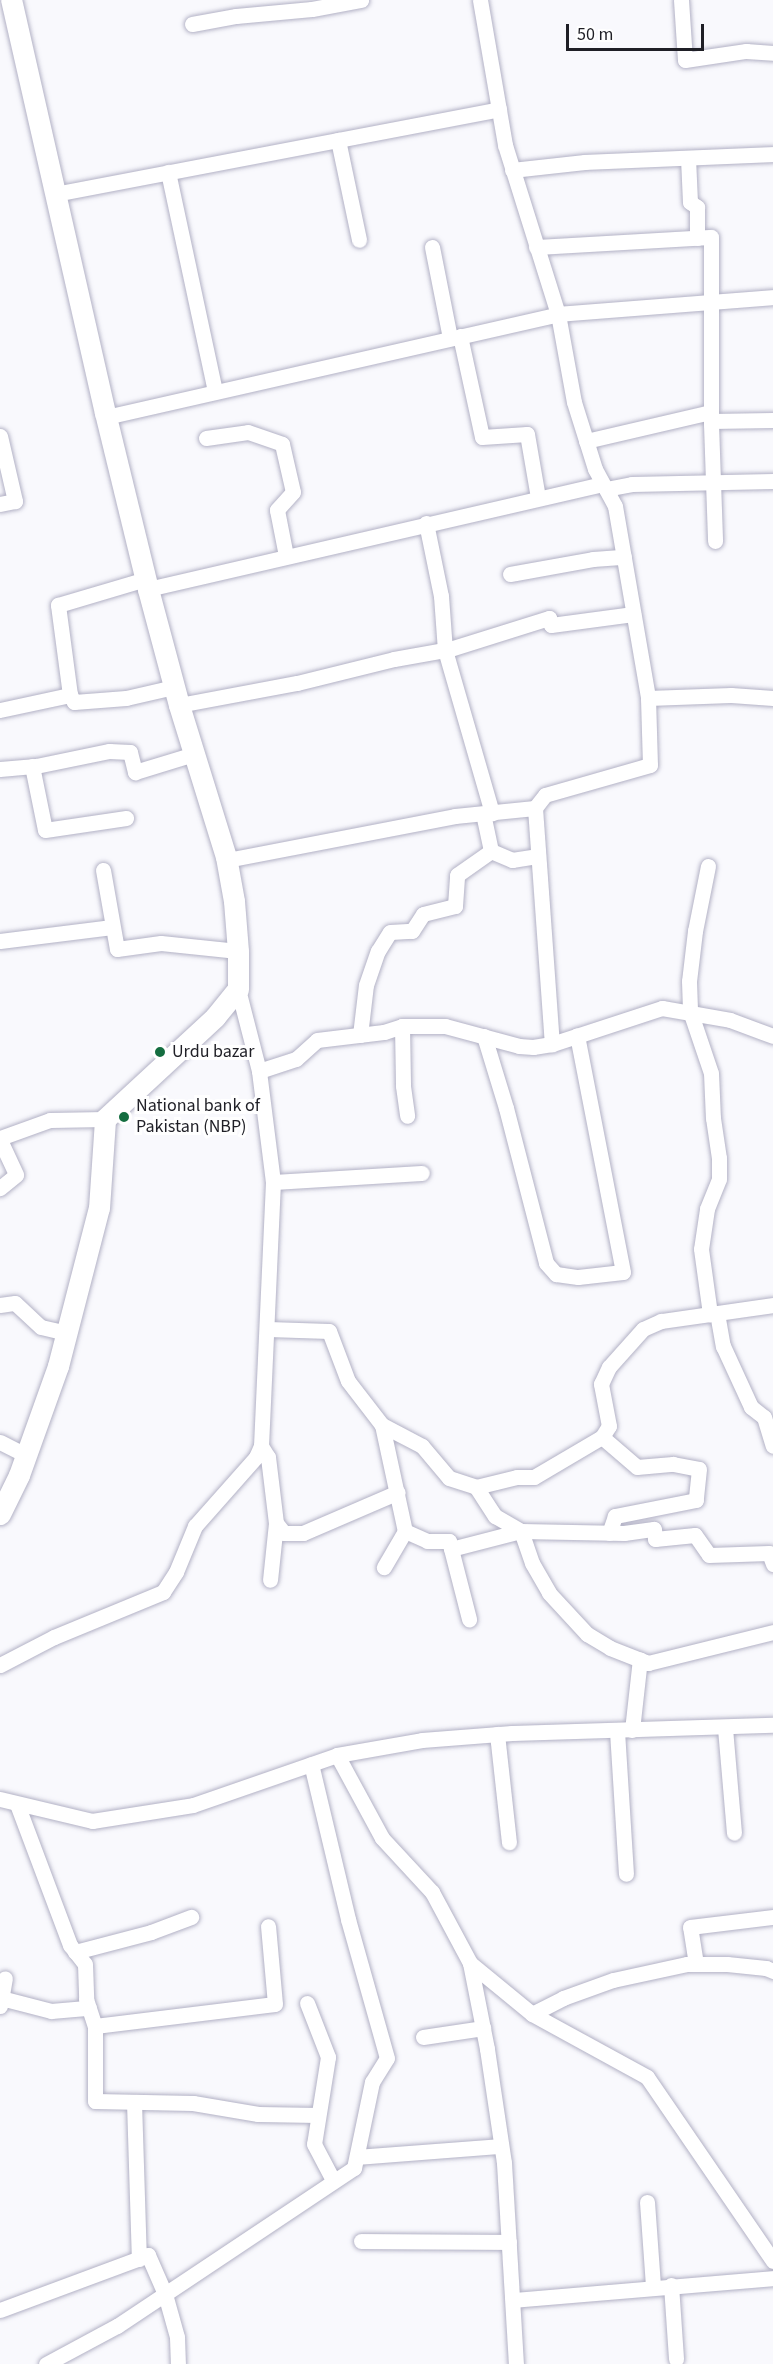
<!DOCTYPE html>
<html>
<head>
<meta charset="utf-8">
<style>
	body { margin:0 }
	#map { position:relative; width:773px; height:2364px; overflow:hidden; background:#f9f9fd; font-family:"Source Sans 3",sans-serif }
	div>[style] { position:absolute }
	[style*='--x'] { left:calc(var(--x)*1px); top:calc(var(--y)*1px); width:calc(var(--w)*1px); rotate:calc(var(--a)*1deg) }
	.roads { filter:drop-shadow(0 0 2px #b2b1c5) drop-shadow(0 0 2px #b2b1c5) }
	.minor>* { height:15px; margin:-7.5px; padding:0 7.5px; transform-origin:7.5px; border-radius:7.5px; background:#fff }
	.secondary>* { height:21px; margin:-10.5px; padding:0 10.5px; transform-origin:10.5px; border-radius:10.5px; background:#fff }
	.dots>* { width:16px; height:16px; translate:-50% -50%; box-sizing:border-box; border:3px solid #fff; border-radius:50% }
	span { translate:-50% -50%; white-space:nowrap; text-align:center; line-height:1.15; -webkit-text-stroke:6px #fff; paint-order:stroke }
	.poi-label { font-size:18px; color:#1f1f26 }
	.left { translate:0 -50%; text-align:left }
	.scale { position:absolute; left:566px; top:24px; width:138px; height:27px; box-sizing:border-box; border:3px solid #1f1f26; border-top:0; padding-left:8px; font-size:18px; line-height:21px; white-space:nowrap; color:#1f1f26; -webkit-text-stroke:4px #fff; paint-order:stroke }
</style>
</head>
<body>
<div id="map">
	<div class="roads">
		<div class="minor">
			<div style="--x:480;--y:0;--w:147;--a:80.2"></div>
			<div style="--x:505;--y:145;--w:177;--a:72.6"></div>
			<div style="--x:558;--y:314;--w:89;--a:79.7"></div>
			<div style="--x:574;--y:402;--w:70;--a:72.6"></div>
			<div style="--x:595;--y:469;--w:42;--a:61.6"></div>
			<div style="--x:615;--y:506;--w:195;--a:80.2"></div>
			<div style="--x:648;--y:698;--w:67;--a:88.3"></div>
			<div style="--x:650;--y:765;--w:109;--a:164.1"></div>
			<div style="--x:545;--y:795;--w:16;--a:128"></div>
			<div style="--x:535;--y:808;--w:237;--a:85.9"></div>
			<div style="--x:681;--y:0;--w:60;--a:86.2"></div>
			<div style="--x:685;--y:60;--w:62;--a:-8.4"></div>
			<div style="--x:746;--y:51;--w:27;--a:4"></div>
			<div style="--x:192;--y:24;--w:45;--a:-10.3"></div>
			<div style="--x:236;--y:16;--w:76;--a:-5.3"></div>
			<div style="--x:312;--y:9;--w:50;--a:-10.4"></div>
			<div style="--x:338;--y:140;--w:102;--a:78.1"></div>
			<div style="--x:688;--y:158;--w:44;--a:87.4"></div>
			<div style="--x:690;--y:202;--w:9;--a:36"></div>
			<div style="--x:697;--y:207;--w:31;--a:90"></div>
			<div style="--x:512;--y:170;--w:73;--a:-6.3"></div>
			<div style="--x:585;--y:162;--w:188;--a:-2.4"></div>
			<div style="--x:168;--y:172;--w:224;--a:77.9"></div>
			<div style="--x:55;--y:194;--w:452;--a:-10.8"></div>
			<div style="--x:432;--y:247;--w:93;--a:78.8"></div>
			<div style="--x:536;--y:247;--w:175;--a:-3.3"></div>
			<div style="--x:711;--y:237;--w:187;--a:90"></div>
			<div style="--x:711;--y:424;--w:117;--a:88"></div>
			<div style="--x:460;--y:336;--w:103;--a:77.7"></div>
			<div style="--x:482;--y:437;--w:45;--a:-3.8"></div>
			<div style="--x:527;--y:434;--w:65;--a:80.2"></div>
			<div style="--x:106;--y:417;--w:464;--a:-12.8"></div>
			<div style="--x:558;--y:314;--w:216;--a:-4.5"></div>
			<div style="--x:711;--y:421;--w:62;--a:-0.9"></div>
			<div style="--x:0;--y:436;--w:67;--a:77"></div>
			<div style="--x:15;--y:501;--w:15;--a:169"></div>
			<div style="--x:206;--y:438;--w:42;--a:-8.1"></div>
			<div style="--x:248;--y:432;--w:36;--a:19"></div>
			<div style="--x:282;--y:444;--w:49;--a:77.1"></div>
			<div style="--x:293;--y:492;--w:24;--a:132"></div>
			<div style="--x:277;--y:510;--w:47;--a:78.9"></div>
			<div style="--x:586;--y:441;--w:128;--a:-13.1"></div>
			<div style="--x:606;--y:489;--w:26;--a:-11"></div>
			<div style="--x:632;--y:484;--w:141;--a:-1.2"></div>
			<div style="--x:426;--y:523;--w:75;--a:78.4"></div>
			<div style="--x:441;--y:596;--w:54;--a:85.8"></div>
			<div style="--x:445;--y:650;--w:170;--a:73.9"></div>
			<div style="--x:510;--y:574;--w:84;--a:-10.2"></div>
			<div style="--x:593;--y:559;--w:31;--a:-4"></div>
			<div style="--x:148;--y:589;--w:466;--a:-13"></div>
			<div style="--x:70;--y:695;--w:91;--a:-97.6"></div>
			<div style="--x:58;--y:605;--w:92;--a:-16.5"></div>
			<div style="--x:648;--y:698;--w:83;--a:-2.1"></div>
			<div style="--x:731;--y:695;--w:42;--a:4.1"></div>
			<div style="--x:179;--y:705;--w:120;--a:-10.6"></div>
			<div style="--x:297;--y:683;--w:100;--a:-13.9"></div>
			<div style="--x:394;--y:659;--w:57;--a:-10.1"></div>
			<div style="--x:450;--y:649;--w:104;--a:-17.4"></div>
			<div style="--x:549;--y:618;--w:7;--a:74"></div>
			<div style="--x:551;--y:625;--w:83;--a:-7.6"></div>
			<div style="--x:0;--y:710;--w:72;--a:-12.1"></div>
			<div style="--x:70;--y:695;--w:8;--a:60"></div>
			<div style="--x:74;--y:702;--w:52;--a:-4.4"></div>
			<div style="--x:126;--y:698;--w:49;--a:-12.9"></div>
			<div style="--x:32;--y:766;--w:65;--a:78.5"></div>
			<div style="--x:45;--y:830;--w:82;--a:-8.4"></div>
			<div style="--x:0;--y:769;--w:36;--a:-5"></div>
			<div style="--x:36;--y:766;--w:75;--a:-11.6"></div>
			<div style="--x:109;--y:751;--w:21;--a:3"></div>
			<div style="--x:130;--y:752;--w:21;--a:76"></div>
			<div style="--x:135;--y:772;--w:62;--a:-17"></div>
			<div style="--x:491;--y:851;--w:23;--a:23"></div>
			<div style="--x:512;--y:860;--w:25;--a:-9"></div>
			<div style="--x:227;--y:860;--w:232;--a:-10.9"></div>
			<div style="--x:455;--y:816;--w:80;--a:-5.7"></div>
			<div style="--x:708;--y:866;--w:66;--a:101.3"></div>
			<div style="--x:695;--y:931;--w:50;--a:96.8"></div>
			<div style="--x:689;--y:981;--w:30;--a:88"></div>
			<div style="--x:690;--y:1011;--w:65;--a:71.3"></div>
			<div style="--x:711;--y:1073;--w:45;--a:87.5"></div>
			<div style="--x:713;--y:1118;--w:40;--a:81.5"></div>
			<div style="--x:719;--y:1158;--w:21;--a:90"></div>
			<div style="--x:719;--y:1179;--w:32;--a:112"></div>
			<div style="--x:707;--y:1209;--w:40;--a:98.5"></div>
			<div style="--x:701;--y:1249;--w:66;--a:82.1"></div>
			<div style="--x:103;--y:870;--w:80;--a:80"></div>
			<div style="--x:117;--y:949;--w:44;--a:-7.8"></div>
			<div style="--x:161;--y:943;--w:77;--a:5.9"></div>
			<div style="--x:0;--y:941;--w:113;--a:-7.1"></div>
			<div style="--x:402;--y:1026;--w:60;--a:89"></div>
			<div style="--x:403;--y:1086;--w:30;--a:82"></div>
			<div style="--x:360;--y:1035;--w:50;--a:-83.2"></div>
			<div style="--x:366;--y:985;--w:36;--a:-71"></div>
			<div style="--x:378;--y:951;--w:22;--a:-58"></div>
			<div style="--x:390;--y:932;--w:22;--a:-3"></div>
			<div style="--x:412;--y:931;--w:20;--a:-57"></div>
			<div style="--x:423;--y:914;--w:33;--a:-14"></div>
			<div style="--x:455;--y:906;--w:31;--a:-86"></div>
			<div style="--x:457;--y:875;--w:42;--a:-35.2"></div>
			<div style="--x:491;--y:851;--w:38;--a:-102"></div>
			<div style="--x:484;--y:1036;--w:75;--a:73"></div>
			<div style="--x:506;--y:1108;--w:160;--a:75.5"></div>
			<div style="--x:546;--y:1263;--w:15;--a:48"></div>
			<div style="--x:556;--y:1274;--w:22;--a:8"></div>
			<div style="--x:578;--y:1277;--w:45;--a:-6.3"></div>
			<div style="--x:623;--y:1272;--w:241;--a:-101"></div>
			<div style="--x:259;--y:1071;--w:39;--a:-18"></div>
			<div style="--x:296;--y:1059;--w:28;--a:-42"></div>
			<div style="--x:317;--y:1040;--w:67;--a:-6.8"></div>
			<div style="--x:384;--y:1032;--w:19;--a:-18"></div>
			<div style="--x:402;--y:1026;--w:43;--a:0"></div>
			<div style="--x:445;--y:1026;--w:77;--a:15.1"></div>
			<div style="--x:519;--y:1046;--w:14;--a:4"></div>
			<div style="--x:533;--y:1047;--w:19;--a:-9"></div>
			<div style="--x:552;--y:1044;--w:116;--a:-18.1"></div>
			<div style="--x:662;--y:1008;--w:69;--a:10"></div>
			<div style="--x:730;--y:1020;--w:46;--a:20.4"></div>
			<div style="--x:0;--y:1138;--w:53;--a:-19.8"></div>
			<div style="--x:50;--y:1120;--w:55;--a:-1"></div>
			<div style="--x:0;--y:1140;--w:38;--a:65"></div>
			<div style="--x:16;--y:1175;--w:21;--a:141"></div>
			<div style="--x:273;--y:1182;--w:149;--a:-3.5"></div>
			<div style="--x:0;--y:1305;--w:15;--a:-8"></div>
			<div style="--x:15;--y:1303;--w:35;--a:43"></div>
			<div style="--x:41;--y:1327;--w:27;--a:13"></div>
			<div style="--x:717;--y:1313;--w:34;--a:80"></div>
			<div style="--x:723;--y:1346;--w:67;--a:65.3"></div>
			<div style="--x:751;--y:1407;--w:16;--a:38"></div>
			<div style="--x:764;--y:1417;--w:30;--a:73"></div>
			<div style="--x:268;--y:1329;--w:61;--a:1.9"></div>
			<div style="--x:329;--y:1331;--w:53;--a:69.2"></div>
			<div style="--x:348;--y:1381;--w:56;--a:52.3"></div>
			<div style="--x:382;--y:1425;--w:45;--a:27.7"></div>
			<div style="--x:422;--y:1446;--w:42;--a:49.8"></div>
			<div style="--x:449;--y:1478;--w:28;--a:18"></div>
			<div style="--x:476;--y:1487;--w:35;--a:57"></div>
			<div style="--x:495;--y:1516;--w:30;--a:30"></div>
			<div style="--x:521;--y:1531;--w:34;--a:71"></div>
			<div style="--x:532;--y:1563;--w:34;--a:60"></div>
			<div style="--x:549;--y:1593;--w:56;--a:47.2"></div>
			<div style="--x:587;--y:1634;--w:27;--a:31"></div>
			<div style="--x:610;--y:1648;--w:41;--a:21.5"></div>
			<div style="--x:648;--y:1663;--w:129;--a:-13.9"></div>
			<div style="--x:382;--y:1425;--w:108;--a:77.8"></div>
			<div style="--x:405;--y:1531;--w:42;--a:120.3"></div>
			<div style="--x:602;--y:1437;--w:13;--a:-58"></div>
			<div style="--x:609;--y:1426;--w:43;--a:-100.8"></div>
			<div style="--x:601;--y:1384;--w:19;--a:-65"></div>
			<div style="--x:609;--y:1367;--w:51;--a:-48.2"></div>
			<div style="--x:643;--y:1329;--w:20;--a:-24"></div>
			<div style="--x:661;--y:1321;--w:113;--a:-8.1"></div>
			<div style="--x:0;--y:1442;--w:29;--a:27"></div>
			<div style="--x:261;--y:1446;--w:13;--a:58"></div>
			<div style="--x:268;--y:1457;--w:66;--a:83.1"></div>
			<div style="--x:276;--y:1523;--w:57;--a:96"></div>
			<div style="--x:476;--y:1487;--w:42;--a:-13.7"></div>
			<div style="--x:517;--y:1477;--w:17;--a:0"></div>
			<div style="--x:534;--y:1477;--w:79;--a:-30.5"></div>
			<div style="--x:602;--y:1437;--w:46;--a:40.6"></div>
			<div style="--x:637;--y:1467;--w:36;--a:-5"></div>
			<div style="--x:673;--y:1464;--w:26;--a:11"></div>
			<div style="--x:699;--y:1469;--w:31;--a:96"></div>
			<div style="--x:696;--y:1500;--w:83;--a:168.8"></div>
			<div style="--x:615;--y:1516;--w:18;--a:109"></div>
			<div style="--x:276;--y:1523;--w:13;--a:51"></div>
			<div style="--x:284;--y:1533;--w:19;--a:0"></div>
			<div style="--x:303;--y:1533;--w:103;--a:-23.3"></div>
			<div style="--x:405;--y:1531;--w:24;--a:24"></div>
			<div style="--x:427;--y:1541;--w:22;--a:0"></div>
			<div style="--x:449;--y:1541;--w:81;--a:75.6"></div>
			<div style="--x:451;--y:1549;--w:72;--a:-14.4"></div>
			<div style="--x:521;--y:1531;--w:103;--a:1.1"></div>
			<div style="--x:624;--y:1533;--w:30;--a:-8"></div>
			<div style="--x:654;--y:1529;--w:10;--a:84"></div>
			<div style="--x:655;--y:1539;--w:40;--a:-5.7"></div>
			<div style="--x:695;--y:1535;--w:24;--a:55"></div>
			<div style="--x:709;--y:1555;--w:60;--a:-1.9"></div>
			<div style="--x:769;--y:1553;--w:12;--a:70"></div>
			<div style="--x:0;--y:1665;--w:61;--a:-27.4"></div>
			<div style="--x:54;--y:1637;--w:118;--a:-22.4"></div>
			<div style="--x:163;--y:1592;--w:24;--a:-57"></div>
			<div style="--x:176;--y:1572;--w:50;--a:-67.6"></div>
			<div style="--x:195;--y:1526;--w:92;--a:-48.5"></div>
			<div style="--x:256;--y:1457;--w:12;--a:-66"></div>
			<div style="--x:261;--y:1446;--w:264;--a:-87.4"></div>
			<div style="--x:273;--y:1182;--w:112;--a:-97.2"></div>
			<div style="--x:259;--y:1071;--w:85;--a:-104.4"></div>
			<div style="--x:725;--y:1728;--w:105;--a:85.1"></div>
			<div style="--x:632;--y:1730;--w:71;--a:-83.6"></div>
			<div style="--x:617;--y:1731;--w:143;--a:86.4"></div>
			<div style="--x:497;--y:1734;--w:109;--a:83.7"></div>
			<div style="--x:337;--y:1755;--w:94;--a:61.5"></div>
			<div style="--x:382;--y:1838;--w:74;--a:47.2"></div>
			<div style="--x:432;--y:1892;--w:81;--a:61.8"></div>
			<div style="--x:470;--y:1963;--w:88;--a:78.8"></div>
			<div style="--x:487;--y:2049;--w:115;--a:81.5"></div>
			<div style="--x:504;--y:2163;--w:201;--a:86.6"></div>
			<div style="--x:0;--y:1799;--w:95;--a:13.4"></div>
			<div style="--x:92;--y:1821;--w:102;--a:-9"></div>
			<div style="--x:193;--y:1805;--w:152;--a:-19.1"></div>
			<div style="--x:337;--y:1755;--w:86;--a:-10"></div>
			<div style="--x:422;--y:1740;--w:90;--a:-4.4"></div>
			<div style="--x:512;--y:1733;--w:261;--a:-1.8"></div>
			<div style="--x:17;--y:1804;--w:151;--a:69.4"></div>
			<div style="--x:70;--y:1945;--w:24;--a:52"></div>
			<div style="--x:85;--y:1964;--w:35;--a:88"></div>
			<div style="--x:86;--y:1999;--w:28;--a:72"></div>
			<div style="--x:95;--y:2026;--w:75;--a:90"></div>
			<div style="--x:95;--y:2101;--w:98;--a:1.2"></div>
			<div style="--x:193;--y:2103;--w:66;--a:9.6"></div>
			<div style="--x:258;--y:2114;--w:60;--a:1"></div>
			<div style="--x:75;--y:1952;--w:79;--a:-14.7"></div>
			<div style="--x:151;--y:1932;--w:43;--a:-20.6"></div>
			<div style="--x:470;--y:1963;--w:80;--a:39.4"></div>
			<div style="--x:532;--y:2014;--w:131;--a:28.7"></div>
			<div style="--x:647;--y:2077;--w:223;--a:55.6"></div>
			<div style="--x:696;--y:1964;--w:37;--a:-99"></div>
			<div style="--x:690;--y:1927;--w:84;--a:-6.9"></div>
			<div style="--x:1;--y:1998;--w:52;--a:14.6"></div>
			<div style="--x:51;--y:2011;--w:38;--a:-5"></div>
			<div style="--x:307;--y:2003;--w:58;--a:68.7"></div>
			<div style="--x:328;--y:2057;--w:88;--a:99.1"></div>
			<div style="--x:314;--y:2144;--w:41;--a:62.2"></div>
			<div style="--x:0;--y:2006;--w:28;--a:-80"></div>
			<div style="--x:532;--y:2014;--w:35;--a:-27"></div>
			<div style="--x:563;--y:1998;--w:53;--a:-19.8"></div>
			<div style="--x:613;--y:1980;--w:76;--a:-12.2"></div>
			<div style="--x:687;--y:1964;--w:40;--a:0"></div>
			<div style="--x:727;--y:1964;--w:39;--a:6"></div>
			<div style="--x:766;--y:1968;--w:8;--a:23"></div>
			<div style="--x:95;--y:2026;--w:181;--a:-7"></div>
			<div style="--x:275;--y:2004;--w:78;--a:-95.1"></div>
			<div style="--x:423;--y:2037;--w:61;--a:-8.5"></div>
			<div style="--x:134;--y:2102;--w:157;--a:88.2"></div>
			<div style="--x:357;--y:2157;--w:144;--a:-4.4"></div>
			<div style="--x:647;--y:2202;--w:84;--a:85.9"></div>
			<div style="--x:361;--y:2241;--w:148;--a:0.4"></div>
			<div style="--x:671;--y:2285;--w:74;--a:86.1"></div>
			<div style="--x:513;--y:2300;--w:261;--a:-4.8"></div>
			<div style="--x:0;--y:2310;--w:158;--a:-20.4"></div>
			<div style="--x:148;--y:2255;--w:43;--a:66.4"></div>
			<div style="--x:165;--y:2294;--w:45;--a:74.4"></div>
			<div style="--x:177;--y:2337;--w:27;--a:88"></div>
			<div style="--x:46;--y:2364;--w:81;--a:-28.2"></div>
			<div style="--x:117;--y:2326;--w:285;--a:-33.7"></div>
			<div style="--x:354;--y:2168;--w:88;--a:-78.2"></div>
			<div style="--x:372;--y:2082;--w:28;--a:-58"></div>
			<div style="--x:387;--y:2058;--w:144;--a:-105.7"></div>
			<div style="--x:348;--y:1919;--w:159;--a:-103.4"></div>
		</div>
		<div class="secondary">
			<div style="--x:0;--y:1514;--w:43;--a:-64"></div>
			<div style="--x:19;--y:1475;--w:116;--a:-70.3"></div>
			<div style="--x:58;--y:1366;--w:163;--a:-75.5"></div>
			<div style="--x:99;--y:1208;--w:89;--a:-86.1"></div>
			<div style="--x:105;--y:1119;--w:150;--a:-42.8"></div>
			<div style="--x:215;--y:1017;--w:36;--a:-51"></div>
			<div style="--x:238;--y:989;--w:38;--a:-90"></div>
			<div style="--x:238;--y:951;--w:50;--a:-94.6"></div>
			<div style="--x:234;--y:901;--w:45;--a:-100.3"></div>
			<div style="--x:226;--y:857;--w:159;--a:-107.2"></div>
			<div style="--x:179;--y:705;--w:120;--a:-105"></div>
			<div style="--x:148;--y:589;--w:181;--a:-103.7"></div>
			<div style="--x:105;--y:413;--w:424;--a:-102.8"></div>
		</div>
	</div>
	<div class="dots">
		<div style="left:160px;top:1052px;background:#146d40"></div>
		<div style="left:124px;top:1117px;background:#146d40"></div>
	</div>
	<div class="poi-label">
		<span class="left" style="left:172px;top:1052px">Urdu bazar</span>
		<span class="left" style="left:136px;top:1117px">National bank of<br>Pakistan (NBP)</span>
	</div>
	<div class="scale">50 m</div>
</div>
</body>
</html>
